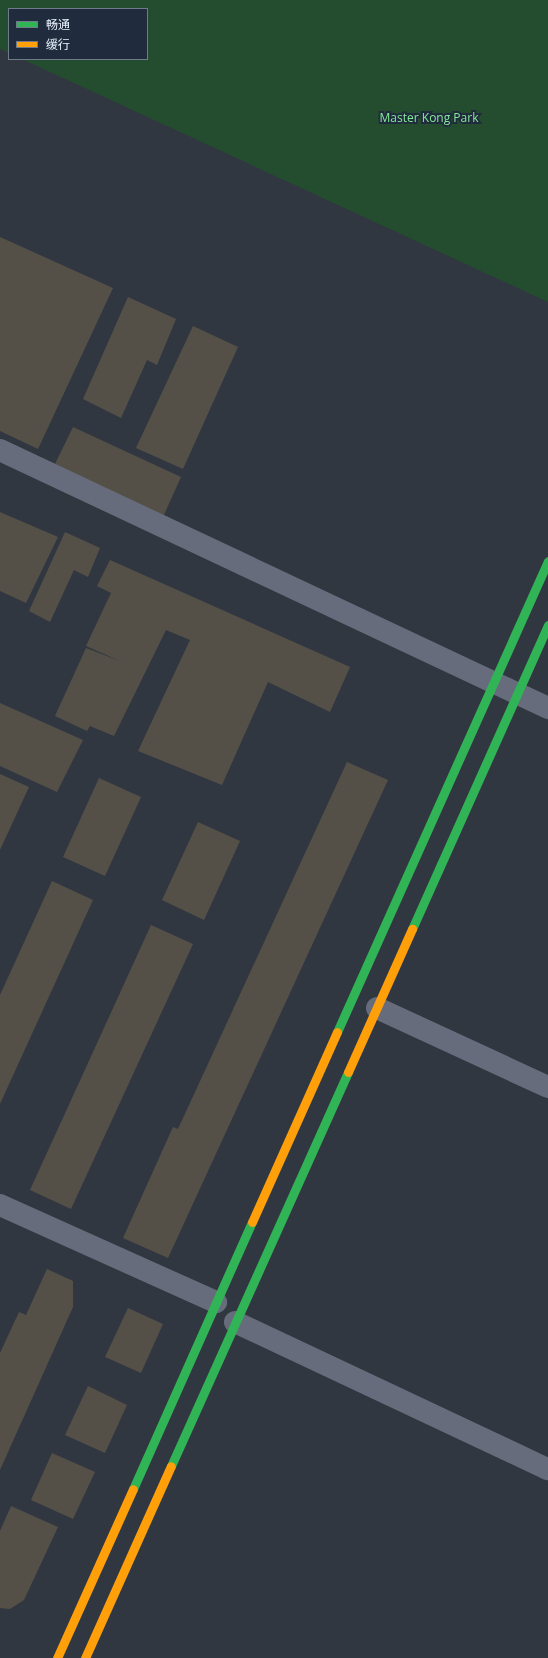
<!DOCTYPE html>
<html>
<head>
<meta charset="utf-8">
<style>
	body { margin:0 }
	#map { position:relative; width:548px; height:1658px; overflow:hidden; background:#313741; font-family:"Open Sans","Noto Sans SC",sans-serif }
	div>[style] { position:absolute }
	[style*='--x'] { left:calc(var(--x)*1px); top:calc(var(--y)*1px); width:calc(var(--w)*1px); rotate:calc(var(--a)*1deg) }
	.green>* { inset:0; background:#244d2f }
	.building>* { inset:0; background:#545048 }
	.street>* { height:22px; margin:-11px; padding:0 11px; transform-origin:11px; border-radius:11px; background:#666c7b }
	.fast>* { height:9px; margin:-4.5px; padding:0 4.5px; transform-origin:4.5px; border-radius:4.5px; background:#30b455 }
	.slow>* { height:9px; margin:-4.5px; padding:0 4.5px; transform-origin:4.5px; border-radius:4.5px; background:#ff9f0a }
	span { translate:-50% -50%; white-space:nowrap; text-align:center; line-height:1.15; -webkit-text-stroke:4px #202c3d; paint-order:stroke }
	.park-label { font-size:12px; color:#85e997 }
	.legend { position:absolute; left:8px; top:8px; width:140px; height:52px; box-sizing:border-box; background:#202c3d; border:1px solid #707b8a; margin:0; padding:5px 7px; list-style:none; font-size:12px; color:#e9f1fd }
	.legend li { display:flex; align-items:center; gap:8px; height:20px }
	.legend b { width:20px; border:1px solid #707b8a }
</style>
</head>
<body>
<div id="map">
	<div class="green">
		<div style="clip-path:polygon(0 0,548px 0,548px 302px,22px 59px,147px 59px,147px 9px,9px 9px,9px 53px,0 49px)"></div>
	</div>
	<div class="building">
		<div style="clip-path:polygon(0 237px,113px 288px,38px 449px,0 431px)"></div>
		<div style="clip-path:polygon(128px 297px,176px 319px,157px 365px,147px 360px,121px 418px,83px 399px)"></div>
		<div style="clip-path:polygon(193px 326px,238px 347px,183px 469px,136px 448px)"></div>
		<div style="clip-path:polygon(73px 427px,181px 477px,163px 517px,55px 464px)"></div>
		<div style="clip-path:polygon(0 512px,58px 537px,26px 603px,0 591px)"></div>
		<div style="clip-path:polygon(65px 532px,100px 548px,88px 577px,74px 570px,50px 622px,29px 611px)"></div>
		<div style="clip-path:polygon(110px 560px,350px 667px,330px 712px,268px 682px,222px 785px,138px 751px,190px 640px,166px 630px,114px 736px,90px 726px,87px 731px,55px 716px,86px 648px,120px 661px,86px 646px,111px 593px,97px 586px)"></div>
		<div style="clip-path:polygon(0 703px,83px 740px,57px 792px,0 766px)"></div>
		<div style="clip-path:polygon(347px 762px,388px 780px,168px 1258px,123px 1238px,173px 1127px,178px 1129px)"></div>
		<div style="clip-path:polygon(0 774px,29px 787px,0 850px)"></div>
		<div style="clip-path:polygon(99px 778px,141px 797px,105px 876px,63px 857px)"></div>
		<div style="clip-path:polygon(198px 822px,240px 841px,204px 920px,162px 900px)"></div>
		<div style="clip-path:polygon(52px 881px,93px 900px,0 1104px,0 995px)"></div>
		<div style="clip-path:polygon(151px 925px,193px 944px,71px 1209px,30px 1190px)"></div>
		<div style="clip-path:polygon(47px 1269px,73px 1281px,73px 1307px,0 1470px,0 1353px,19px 1312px,26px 1315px)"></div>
		<div style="clip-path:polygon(128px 1308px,163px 1324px,141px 1373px,105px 1357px)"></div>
		<div style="clip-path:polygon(88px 1386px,127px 1405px,105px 1453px,65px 1435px)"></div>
		<div style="clip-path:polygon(52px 1453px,95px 1472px,73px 1519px,31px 1500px)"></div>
		<div style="clip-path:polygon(11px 1506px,58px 1527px,24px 1600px,10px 1609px,0 1608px,0 1531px)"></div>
	</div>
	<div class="street">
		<div style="--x:0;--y:450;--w:606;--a:25.21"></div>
		<div style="--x:377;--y:1008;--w:188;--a:24.8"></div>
		<div style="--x:0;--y:1205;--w:237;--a:24.2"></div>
		<div style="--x:235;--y:1322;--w:346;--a:25.2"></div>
	</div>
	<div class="fast">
		<div style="--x:412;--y:929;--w:333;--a:-65.9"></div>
		<div style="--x:337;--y:1032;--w:516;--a:-65.87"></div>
		<div style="--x:171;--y:1466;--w:432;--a:-65.8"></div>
		<div style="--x:133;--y:1489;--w:292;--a:-66"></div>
	</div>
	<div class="slow">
		<div style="--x:348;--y:1072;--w:157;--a:-65.9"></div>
		<div style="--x:252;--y:1222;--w:208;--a:-65.9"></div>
		<div style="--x:57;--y:1658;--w:185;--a:-65.8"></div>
		<div style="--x:85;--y:1658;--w:210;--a:-65.9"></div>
	</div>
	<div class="park-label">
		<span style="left:429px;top:118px">Master Kong Park</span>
	</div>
	<ul class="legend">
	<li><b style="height:5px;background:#30b455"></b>畅通</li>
	<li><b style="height:5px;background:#ff9f0a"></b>缓行</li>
	</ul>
</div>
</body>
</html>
